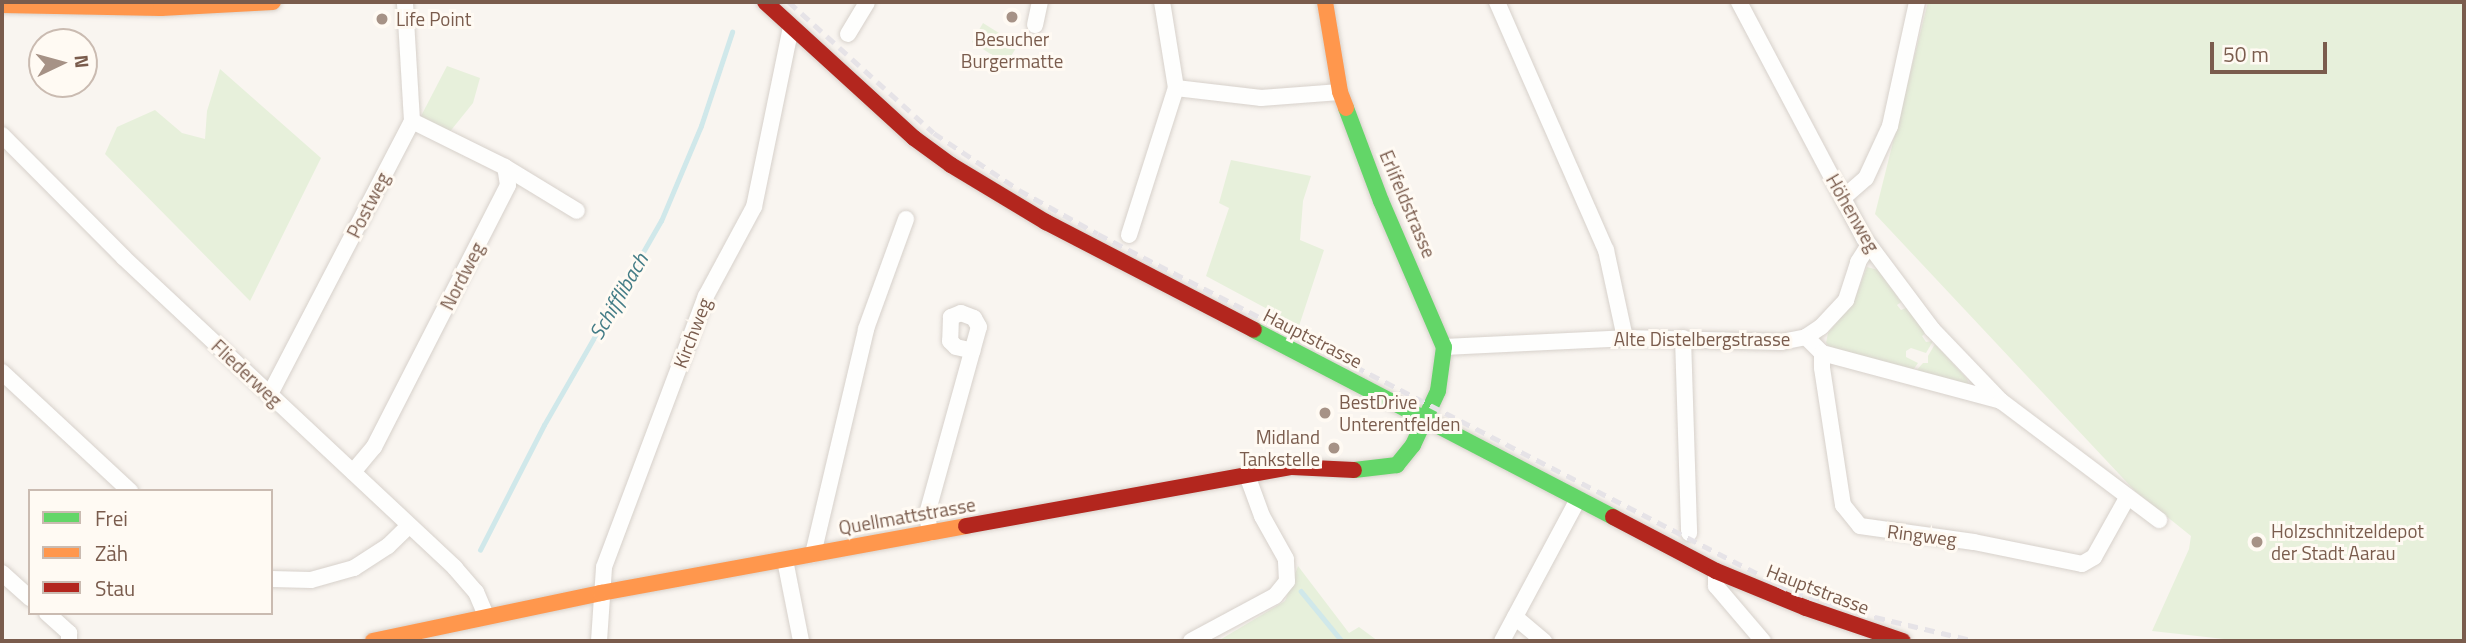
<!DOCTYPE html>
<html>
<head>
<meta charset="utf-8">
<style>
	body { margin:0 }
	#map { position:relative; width:2466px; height:643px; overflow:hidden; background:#f9f5f0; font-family:"Titillium Web",sans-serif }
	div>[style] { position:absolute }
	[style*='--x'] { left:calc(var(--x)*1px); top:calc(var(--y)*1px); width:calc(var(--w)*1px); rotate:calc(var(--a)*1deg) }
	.green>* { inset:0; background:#e7f0db }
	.stream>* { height:4.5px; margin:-2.25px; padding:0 2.25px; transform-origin:2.25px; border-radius:2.25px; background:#d0e8ea }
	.roads { filter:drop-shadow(0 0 2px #d7d1cb) drop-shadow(0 0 2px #d7d1cb) }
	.street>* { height:16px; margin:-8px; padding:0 8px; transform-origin:8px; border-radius:8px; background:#fefefd }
	.fast>* { height:16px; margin:-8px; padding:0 8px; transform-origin:8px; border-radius:8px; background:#63d668 }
	.slow>* { height:16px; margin:-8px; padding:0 8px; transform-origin:8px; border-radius:8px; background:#ff974d }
	.jam>* { height:16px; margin:-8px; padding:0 8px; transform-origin:8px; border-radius:8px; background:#b3261e }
	.rail>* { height:4.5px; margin-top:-2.25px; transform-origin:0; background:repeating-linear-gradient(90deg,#e6e3e7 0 10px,transparent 0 17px) }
	.dots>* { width:19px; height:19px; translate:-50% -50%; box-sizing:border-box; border:4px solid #fffaf3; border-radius:50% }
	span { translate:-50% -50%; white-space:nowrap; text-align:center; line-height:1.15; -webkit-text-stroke:6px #fffaf3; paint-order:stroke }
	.poi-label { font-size:19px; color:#7a5c4d }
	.left { translate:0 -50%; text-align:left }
	.right { translate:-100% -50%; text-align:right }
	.street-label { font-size:19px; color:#7a5c4d }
	.water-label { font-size:21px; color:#437c86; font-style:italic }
	.frame { position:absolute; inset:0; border:4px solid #7a5c4d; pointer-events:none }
	.legend { position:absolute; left:28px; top:489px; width:245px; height:126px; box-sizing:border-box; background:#fffaf3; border:2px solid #cabbb1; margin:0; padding:9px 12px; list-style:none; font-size:21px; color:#7a5c4d }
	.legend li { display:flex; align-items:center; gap:14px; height:35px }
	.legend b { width:35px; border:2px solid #cabbb1 }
	.north { position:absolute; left:28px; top:28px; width:70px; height:70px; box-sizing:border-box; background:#fffaf3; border:2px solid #cabbb1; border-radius:50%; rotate:85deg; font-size:19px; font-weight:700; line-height:28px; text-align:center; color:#7a5c4d }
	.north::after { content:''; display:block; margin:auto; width:24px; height:32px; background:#a69286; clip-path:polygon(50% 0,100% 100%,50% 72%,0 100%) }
	.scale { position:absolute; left:2210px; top:42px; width:117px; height:32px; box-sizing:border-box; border:4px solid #7a5c4d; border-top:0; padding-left:9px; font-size:21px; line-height:24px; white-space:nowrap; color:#7a5c4d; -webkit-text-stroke:5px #fffaf3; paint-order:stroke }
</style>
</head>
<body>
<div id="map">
	<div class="green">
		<div style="clip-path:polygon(1928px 2px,2464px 2px,2464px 641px,2242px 641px,2152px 631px,2189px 549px,2191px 536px,2135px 491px,1875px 214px)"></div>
		<div style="clip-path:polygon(983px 23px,1018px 45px,1006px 64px,972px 42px)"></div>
		<div style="clip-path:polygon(447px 66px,480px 78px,473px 103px,448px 134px,420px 118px)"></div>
		<div style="clip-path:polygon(220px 69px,321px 158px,250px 301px,105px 154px,117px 127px,155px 110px,182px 133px,205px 139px,207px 111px)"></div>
		<div style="clip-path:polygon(1231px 160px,1311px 176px,1303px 201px,1300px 240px,1324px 250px,1299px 326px,1206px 276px,1229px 208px,1219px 203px)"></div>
		<div style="clip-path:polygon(1867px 267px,1878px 270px,1901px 302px,1897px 305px,1901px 310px,1906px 308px,1926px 333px,1922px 336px,1926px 342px,1933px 341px,1926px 353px,1911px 348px,1906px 351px,1906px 357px,1918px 363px,1913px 370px,1831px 349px,1826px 343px,1828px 333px,1853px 303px)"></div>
		<div style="clip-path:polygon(1935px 344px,1967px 379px,1969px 385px,1916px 371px,1923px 363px,1928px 363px,1928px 356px)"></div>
		<div style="clip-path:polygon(1298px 566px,1349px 633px,1359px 627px,1378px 641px,1218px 641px,1285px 601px)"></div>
	</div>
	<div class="stream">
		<div style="--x:480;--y:550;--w:140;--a:-62.9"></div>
		<div style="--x:544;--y:425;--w:235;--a:-60.2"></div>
		<div style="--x:661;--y:221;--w:103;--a:-67.2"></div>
		<div style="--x:701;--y:126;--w:99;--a:-71.7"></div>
		<div style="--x:1301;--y:591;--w:65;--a:50.6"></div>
	</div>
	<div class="roads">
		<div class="street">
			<div style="--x:1497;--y:2;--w:271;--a:66.3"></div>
			<div style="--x:1606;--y:250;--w:90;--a:77.8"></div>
			<div style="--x:1739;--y:2;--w:267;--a:62.1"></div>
			<div style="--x:1864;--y:238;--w:114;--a:53.2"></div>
			<div style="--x:1932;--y:329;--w:100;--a:46.2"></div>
			<div style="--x:1035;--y:25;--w:24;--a:-78"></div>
			<div style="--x:848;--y:34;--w:37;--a:-59"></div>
			<div style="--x:1176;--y:88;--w:86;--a:6.7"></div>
			<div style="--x:1261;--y:98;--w:79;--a:-4.3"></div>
			<div style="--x:2;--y:135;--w:172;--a:45.2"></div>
			<div style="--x:123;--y:257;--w:455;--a:43.1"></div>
			<div style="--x:455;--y:568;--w:32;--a:49"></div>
			<div style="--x:476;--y:592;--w:26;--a:67"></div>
			<div style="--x:505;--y:167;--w:84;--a:31.4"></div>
			<div style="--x:1843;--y:198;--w:30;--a:-41"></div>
			<div style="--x:1866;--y:178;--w:57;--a:-65.2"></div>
			<div style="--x:1890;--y:126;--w:127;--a:-77.7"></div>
			<div style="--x:1129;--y:235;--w:154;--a:-72.3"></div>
			<div style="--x:1176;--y:88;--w:87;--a:-99.2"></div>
			<div style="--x:1806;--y:337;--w:18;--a:-34"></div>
			<div style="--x:1821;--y:327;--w:37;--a:-47"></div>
			<div style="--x:1846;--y:300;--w:40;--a:-72"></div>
			<div style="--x:1858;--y:262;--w:20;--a:-57"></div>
			<div style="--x:1683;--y:338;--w:195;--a:88.2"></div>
			<div style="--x:1444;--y:347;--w:181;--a:-2.8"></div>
			<div style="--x:1625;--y:338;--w:156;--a:1.5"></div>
			<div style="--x:1781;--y:342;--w:25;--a:-11"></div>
			<div style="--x:1806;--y:337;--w:23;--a:45"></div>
			<div style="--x:1822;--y:353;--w:185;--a:15"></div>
			<div style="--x:2001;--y:401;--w:198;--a:37"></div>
			<div style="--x:1822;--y:353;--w:15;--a:90"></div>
			<div style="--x:1822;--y:368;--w:139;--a:81.3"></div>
			<div style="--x:1843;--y:505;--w:27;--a:51"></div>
			<div style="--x:1860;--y:526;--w:115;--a:8"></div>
			<div style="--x:1974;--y:542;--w:110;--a:11.5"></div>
			<div style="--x:2082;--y:564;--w:14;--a:-30"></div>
			<div style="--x:2094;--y:557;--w:68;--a:-60.8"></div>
			<div style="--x:2;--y:372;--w:175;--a:42.9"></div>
			<div style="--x:270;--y:394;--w:308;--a:-62.5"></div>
			<div style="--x:412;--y:121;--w:119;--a:-93.4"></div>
			<div style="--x:353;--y:472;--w:33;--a:-50"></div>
			<div style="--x:374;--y:447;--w:294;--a:-62.9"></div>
			<div style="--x:508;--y:185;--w:18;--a:-99"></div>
			<div style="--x:505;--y:167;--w:104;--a:-153.7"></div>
			<div style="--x:930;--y:533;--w:19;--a:-99"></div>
			<div style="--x:927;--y:514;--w:194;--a:-74.5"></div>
			<div style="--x:979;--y:327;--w:10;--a:-119"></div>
			<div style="--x:974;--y:318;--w:14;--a:-159"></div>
			<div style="--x:961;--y:313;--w:11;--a:158"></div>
			<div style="--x:951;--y:317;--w:24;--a:92"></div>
			<div style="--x:950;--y:341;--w:8;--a:45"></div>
			<div style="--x:956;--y:347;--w:17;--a:13"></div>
			<div style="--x:813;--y:554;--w:231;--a:-76.7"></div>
			<div style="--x:866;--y:329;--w:117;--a:-70"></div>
			<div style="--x:785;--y:560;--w:83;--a:78.8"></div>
			<div style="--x:1716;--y:571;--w:15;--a:90"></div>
			<div style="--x:1716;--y:586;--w:72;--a:49.5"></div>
			<div style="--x:2;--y:573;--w:38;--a:42"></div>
			<div style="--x:271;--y:579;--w:40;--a:1.4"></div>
			<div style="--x:311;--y:580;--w:45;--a:-15.6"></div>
			<div style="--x:354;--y:568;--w:40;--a:-32.9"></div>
			<div style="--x:388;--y:546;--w:29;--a:-44"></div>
			<div style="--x:47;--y:613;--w:30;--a:42"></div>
			<div style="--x:69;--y:633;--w:8;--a:90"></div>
			<div style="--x:1515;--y:617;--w:38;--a:40"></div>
			<div style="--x:599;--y:641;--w:74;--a:-86.1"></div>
			<div style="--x:604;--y:567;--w:290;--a:-69.4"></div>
			<div style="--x:706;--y:296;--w:101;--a:-61.7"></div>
			<div style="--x:754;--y:207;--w:185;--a:-78.4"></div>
			<div style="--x:1191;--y:641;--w:95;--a:-28.2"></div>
			<div style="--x:1275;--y:596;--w:19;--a:-51"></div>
			<div style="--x:1287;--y:581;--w:22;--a:-93"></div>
			<div style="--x:1286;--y:559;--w:49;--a:-119.2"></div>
			<div style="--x:1262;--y:516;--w:44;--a:-110.1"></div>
			<div style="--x:1502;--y:641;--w:161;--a:-61.8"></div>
		</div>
		<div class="fast">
			<div style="--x:1346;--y:108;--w:99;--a:69.4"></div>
			<div style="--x:1381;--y:201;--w:159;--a:66.7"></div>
			<div style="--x:1444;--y:347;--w:44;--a:97.8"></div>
			<div style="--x:1438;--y:391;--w:60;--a:114.8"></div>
			<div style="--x:1413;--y:445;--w:26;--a:129"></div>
			<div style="--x:1397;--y:465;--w:43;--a:173.4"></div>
			<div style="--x:1254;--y:330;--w:405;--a:27.5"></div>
		</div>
		<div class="slow">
			<div style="--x:1325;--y:2;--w:91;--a:80.5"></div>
			<div style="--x:1340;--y:92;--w:17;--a:69"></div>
			<div style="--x:2;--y:5;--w:159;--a:1.1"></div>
			<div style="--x:161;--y:8;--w:112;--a:-3.1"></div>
			<div style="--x:373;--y:641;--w:233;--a:-11.9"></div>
			<div style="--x:601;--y:593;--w:371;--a:-10.4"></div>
		</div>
		<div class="jam">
			<div style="--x:765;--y:2;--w:202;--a:42.4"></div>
			<div style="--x:914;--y:138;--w:46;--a:36.1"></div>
			<div style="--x:951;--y:165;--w:111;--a:31"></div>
			<div style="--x:1046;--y:222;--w:234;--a:27.4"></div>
			<div style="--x:1613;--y:517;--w:116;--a:27.7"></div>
			<div style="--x:1716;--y:571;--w:97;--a:22.3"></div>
			<div style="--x:1806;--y:608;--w:102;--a:18.8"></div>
			<div style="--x:966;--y:526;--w:331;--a:-10.3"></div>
			<div style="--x:1292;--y:467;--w:62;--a:2.8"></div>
		</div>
	</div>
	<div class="rail">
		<div style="--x:789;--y:2;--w:195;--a:42.1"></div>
		<div style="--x:934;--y:133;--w:102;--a:33.8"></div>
		<div style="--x:1019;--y:190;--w:90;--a:29.1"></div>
		<div style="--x:1098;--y:234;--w:782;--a:27.25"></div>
		<div style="--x:1793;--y:592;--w:86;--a:17"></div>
		<div style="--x:1875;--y:617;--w:103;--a:13.5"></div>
	</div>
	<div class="dots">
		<div style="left:1012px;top:17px;background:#a69286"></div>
		<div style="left:382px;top:19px;background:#a69286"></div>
		<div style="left:1325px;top:413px;background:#a69286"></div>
		<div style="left:1334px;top:448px;background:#a69286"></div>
		<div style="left:2257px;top:542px;background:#a69286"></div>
	</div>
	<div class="poi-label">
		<span class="left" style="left:396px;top:19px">Life Point</span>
		<span style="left:1012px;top:50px">Besucher<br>Burgermatte</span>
		<span class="left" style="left:1339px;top:413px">BestDrive<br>Unterentfelden</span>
		<span class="right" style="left:1320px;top:448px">Midland<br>Tankstelle</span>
		<span class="left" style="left:2271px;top:542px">Holzschnitzeldepot<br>der Stadt Aarau</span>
	</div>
	<div class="street-label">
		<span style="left:1408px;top:204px;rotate:67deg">Erlifeldstrasse</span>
		<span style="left:368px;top:205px;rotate:-63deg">Postweg</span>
		<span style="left:1853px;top:213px;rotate:60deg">Höhenweg</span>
		<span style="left:462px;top:276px;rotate:-63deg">Nordweg</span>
		<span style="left:692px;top:333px;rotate:-69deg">Kirchweg</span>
		<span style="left:1313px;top:338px;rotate:27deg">Hauptstrasse</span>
		<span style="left:1702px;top:339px">Alte Distelbergstrasse</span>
		<span style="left:247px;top:373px;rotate:43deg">Fliederweg</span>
		<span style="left:907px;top:516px;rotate:-10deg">Quellmattstrasse</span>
		<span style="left:1922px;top:535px;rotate:7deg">Ringweg</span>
		<span style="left:1818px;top:589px;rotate:21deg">Hauptstrasse</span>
	</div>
	<div class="water-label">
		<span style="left:618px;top:296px;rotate:-60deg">Schifflibach</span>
	</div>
	<div class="frame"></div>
	<ul class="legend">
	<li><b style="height:9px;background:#63d668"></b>Frei</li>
	<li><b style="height:9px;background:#ff974d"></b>Zäh</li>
	<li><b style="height:9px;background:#b3261e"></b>Stau</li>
	</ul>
	<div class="north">N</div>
	<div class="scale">50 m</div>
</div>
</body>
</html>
